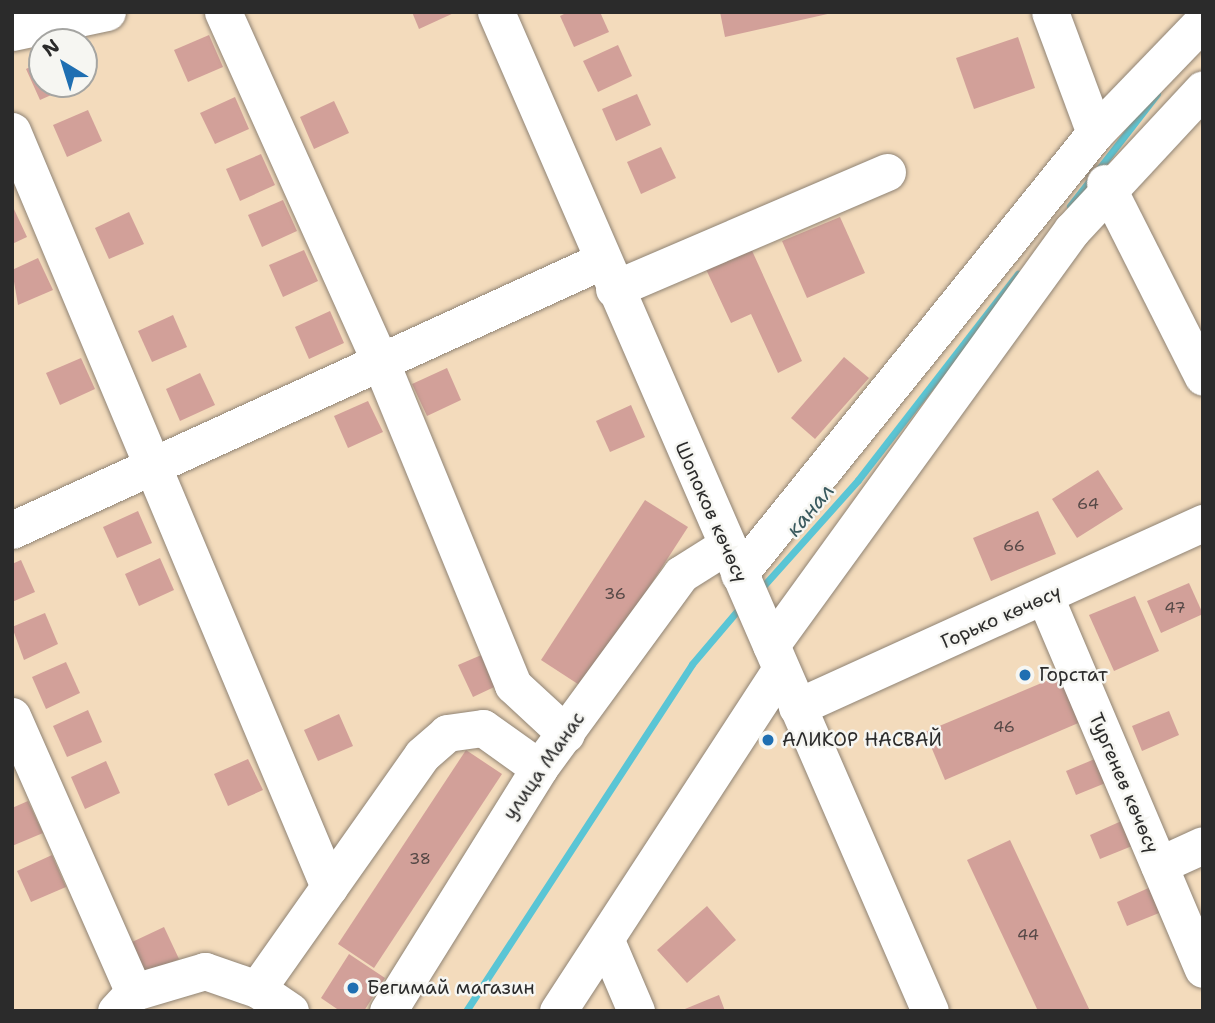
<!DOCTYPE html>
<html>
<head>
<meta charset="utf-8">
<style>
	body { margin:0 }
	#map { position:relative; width:1215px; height:1023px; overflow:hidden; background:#f3dbbc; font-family:"Shantell Sans",sans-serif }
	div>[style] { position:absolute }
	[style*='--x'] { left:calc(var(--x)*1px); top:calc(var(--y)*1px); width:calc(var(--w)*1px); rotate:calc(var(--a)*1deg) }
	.stream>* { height:7px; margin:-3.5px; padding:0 3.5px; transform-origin:3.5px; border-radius:3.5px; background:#5ac5d5 }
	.building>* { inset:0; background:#d2a099 }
	.roads { filter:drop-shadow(0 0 2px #8f8374) drop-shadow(0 0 2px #8f8374) }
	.minor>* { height:37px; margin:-18.5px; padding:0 18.5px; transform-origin:18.5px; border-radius:18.5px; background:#fff }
	.dots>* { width:19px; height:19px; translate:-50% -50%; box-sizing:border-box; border:4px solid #f6f6f2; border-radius:50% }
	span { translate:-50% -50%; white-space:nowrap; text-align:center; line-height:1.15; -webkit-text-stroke:5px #f6f6f2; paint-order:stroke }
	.number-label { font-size:16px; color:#554846 }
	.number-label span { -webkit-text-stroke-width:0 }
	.street-label { font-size:19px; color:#2b2b2b }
	.poi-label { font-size:19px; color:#2b2b2b }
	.left { translate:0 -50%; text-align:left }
	.water-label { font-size:21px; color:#39595e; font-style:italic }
	.frame { position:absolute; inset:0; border:14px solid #2b2b2b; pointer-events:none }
	.north { position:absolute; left:28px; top:28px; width:70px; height:70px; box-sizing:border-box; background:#f6f6f2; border:2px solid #a5a5a2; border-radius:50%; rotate:322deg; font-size:19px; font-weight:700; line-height:28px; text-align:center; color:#2b2b2b }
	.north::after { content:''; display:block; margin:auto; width:24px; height:32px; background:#1f6fb2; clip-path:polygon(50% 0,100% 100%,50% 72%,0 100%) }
</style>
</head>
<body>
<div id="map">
	<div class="stream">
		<div style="--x:1070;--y:206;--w:142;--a:-52.2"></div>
		<div style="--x:758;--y:592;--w:150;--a:-48.2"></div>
		<div style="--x:858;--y:480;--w:261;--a:-52.2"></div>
		<div style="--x:466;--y:1011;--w:414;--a:-56.9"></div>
		<div style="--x:692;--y:664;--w:79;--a:-49.6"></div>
	</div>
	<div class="building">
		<div style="clip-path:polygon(412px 12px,456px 12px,419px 29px)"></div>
		<div style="clip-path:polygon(568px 12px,600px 12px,609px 32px,574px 47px,560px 16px)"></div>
		<div style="clip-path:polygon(720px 12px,832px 12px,832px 13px,725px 37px)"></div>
		<div style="clip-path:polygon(209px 35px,223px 67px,188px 82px,174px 50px)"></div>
		<div style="clip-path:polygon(1018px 37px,1035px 88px,974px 109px,956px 58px)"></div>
		<div style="clip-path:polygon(618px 45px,632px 76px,598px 92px,583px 61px)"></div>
		<div style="clip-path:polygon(42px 61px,42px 84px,76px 84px,40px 100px,26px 69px)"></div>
		<div style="clip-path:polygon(637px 94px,651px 125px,616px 141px,602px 109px)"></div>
		<div style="clip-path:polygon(235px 97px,249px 129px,215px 144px,200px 113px)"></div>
		<div style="clip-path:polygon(334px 101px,349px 133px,314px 149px,300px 117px)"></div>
		<div style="clip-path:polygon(88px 110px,102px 141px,67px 157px,53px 125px)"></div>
		<div style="clip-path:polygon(661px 147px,676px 178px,641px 194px,627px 162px)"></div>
		<div style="clip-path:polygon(261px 154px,275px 185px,240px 201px,226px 169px)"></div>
		<div style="clip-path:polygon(283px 200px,297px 231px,262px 247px,248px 215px)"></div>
		<div style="clip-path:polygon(12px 205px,27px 237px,12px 244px)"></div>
		<div style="clip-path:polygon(129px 212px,144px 244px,109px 259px,95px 228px)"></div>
		<div style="clip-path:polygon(840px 217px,865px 273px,807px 298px,782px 241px)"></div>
		<div style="clip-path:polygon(749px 244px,802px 361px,778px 373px,751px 314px,731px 323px,704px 265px)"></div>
		<div style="clip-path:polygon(304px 250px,318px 281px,283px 297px,269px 265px)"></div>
		<div style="clip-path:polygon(38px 258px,53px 290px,18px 305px,12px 270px)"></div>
		<div style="clip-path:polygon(330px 311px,344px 343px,309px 359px,295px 327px)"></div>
		<div style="clip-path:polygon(173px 315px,187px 347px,152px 362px,138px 331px)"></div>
		<div style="clip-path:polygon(844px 357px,869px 378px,815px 439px,791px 418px)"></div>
		<div style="clip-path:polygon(81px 358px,95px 389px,60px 405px,46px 373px)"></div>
		<div style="clip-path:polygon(447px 368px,461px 400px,427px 416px,412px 384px)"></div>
		<div style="clip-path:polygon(200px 373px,215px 405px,180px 421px,166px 389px)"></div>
		<div style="clip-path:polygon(368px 401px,383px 432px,348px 448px,334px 416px)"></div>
		<div style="clip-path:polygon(631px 405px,645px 437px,610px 452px,596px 421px)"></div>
		<div style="clip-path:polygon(1098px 470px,1123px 509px,1077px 538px,1052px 499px)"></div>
		<div style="clip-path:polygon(645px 500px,688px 527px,584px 688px,541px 660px)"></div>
		<div style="clip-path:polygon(138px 511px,152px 543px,117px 558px,103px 527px)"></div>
		<div style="clip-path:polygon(1038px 511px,1056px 554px,991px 581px,973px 538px)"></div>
		<div style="clip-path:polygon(160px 558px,174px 590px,139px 606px,125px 574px)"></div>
		<div style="clip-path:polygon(21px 560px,35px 592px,12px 602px,12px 564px)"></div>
		<div style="clip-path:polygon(1189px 583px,1203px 614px,1161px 633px,1147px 601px)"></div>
		<div style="clip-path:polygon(1135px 596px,1159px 651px,1114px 671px,1089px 615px)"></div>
		<div style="clip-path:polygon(45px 613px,58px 644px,24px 660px,12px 627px)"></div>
		<div style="clip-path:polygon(493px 650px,507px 681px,473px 697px,458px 665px)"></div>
		<div style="clip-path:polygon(66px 662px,80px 693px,46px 709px,32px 677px)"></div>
		<div style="clip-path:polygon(1063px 674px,1083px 721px,945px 780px,925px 732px)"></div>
		<div style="clip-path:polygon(88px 710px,102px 742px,67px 757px,53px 726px)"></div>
		<div style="clip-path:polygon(1169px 711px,1179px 735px,1142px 751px,1132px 726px)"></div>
		<div style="clip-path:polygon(339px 714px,353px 746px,318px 761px,304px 730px)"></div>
		<div style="clip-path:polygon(466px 750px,502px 774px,374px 968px,338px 944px)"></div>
		<div style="clip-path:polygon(1102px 756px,1113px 780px,1076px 795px,1066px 771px)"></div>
		<div style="clip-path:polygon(248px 759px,263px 790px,228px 806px,214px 774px)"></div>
		<div style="clip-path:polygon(106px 761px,120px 793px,85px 809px,71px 777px)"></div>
		<div style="clip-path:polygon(28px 801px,43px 833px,12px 846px,12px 808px)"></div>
		<div style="clip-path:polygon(1126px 819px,1137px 844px,1100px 859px,1090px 835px)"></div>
		<div style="clip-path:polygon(1010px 840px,1090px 1011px,1038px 1011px,967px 860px)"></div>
		<div style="clip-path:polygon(52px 855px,66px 887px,31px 902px,17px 871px)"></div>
		<div style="clip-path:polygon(1153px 886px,1164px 911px,1127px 926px,1117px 902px)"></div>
		<div style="clip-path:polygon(707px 906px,736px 940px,687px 983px,657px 950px)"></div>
		<div style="clip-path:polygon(164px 927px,179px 959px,144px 974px,130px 943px)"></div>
		<div style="clip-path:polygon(349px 954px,385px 978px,364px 1011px,340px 1011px,321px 998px)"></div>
		<div style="clip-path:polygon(719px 995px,725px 1011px,680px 1011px)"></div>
	</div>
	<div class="roads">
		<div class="minor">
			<div style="--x:223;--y:12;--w:385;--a:65.8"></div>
			<div style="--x:381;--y:363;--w:348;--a:67.7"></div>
			<div style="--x:513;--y:685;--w:72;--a:42.8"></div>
			<div style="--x:496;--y:12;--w:1089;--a:66.52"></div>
			<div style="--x:1050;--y:12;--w:129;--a:69.6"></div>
			<div style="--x:12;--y:32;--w:97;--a:-11.9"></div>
			<div style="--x:12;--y:131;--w:820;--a:67.25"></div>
			<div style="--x:1105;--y:183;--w:217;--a:63.2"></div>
			<div style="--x:614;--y:289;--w:297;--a:-23.2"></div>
			<div style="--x:12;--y:530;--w:648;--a:-24.55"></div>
			<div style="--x:739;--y:574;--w:567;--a:-51.09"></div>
			<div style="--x:1095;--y:133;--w:156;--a:-46"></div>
			<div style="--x:1045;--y:597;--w:404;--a:67"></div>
			<div style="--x:771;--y:645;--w:513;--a:-54.05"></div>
			<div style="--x:1072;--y:230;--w:192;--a:-47.1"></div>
			<div style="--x:797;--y:707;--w:446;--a:-24.4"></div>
			<div style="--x:12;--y:716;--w:302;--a:66.2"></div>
			<div style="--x:1159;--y:865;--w:48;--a:-24.4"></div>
			<div style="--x:607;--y:943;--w:74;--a:66.9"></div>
			<div style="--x:116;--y:1011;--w:26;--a:-47"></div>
			<div style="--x:134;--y:992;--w:74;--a:-16.5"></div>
			<div style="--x:205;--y:971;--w:55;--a:19.1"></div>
			<div style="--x:290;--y:1011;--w:40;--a:-146"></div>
			<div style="--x:257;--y:989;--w:286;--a:-54.8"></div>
			<div style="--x:422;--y:755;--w:33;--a:-41"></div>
			<div style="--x:447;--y:733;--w:36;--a:-8"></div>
			<div style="--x:483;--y:728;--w:69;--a:35.5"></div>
			<div style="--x:388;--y:1011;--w:286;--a:-58.1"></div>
			<div style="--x:539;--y:768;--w:240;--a:-53.8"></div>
			<div style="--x:681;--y:574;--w:54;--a:-32.2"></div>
			<div style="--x:558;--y:1011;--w:408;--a:-56.9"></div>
		</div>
	</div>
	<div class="dots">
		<div style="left:1025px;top:675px;background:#1f6fb2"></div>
		<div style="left:768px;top:740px;background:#1f6fb2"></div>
		<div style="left:353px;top:988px;background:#1f6fb2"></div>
	</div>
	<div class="number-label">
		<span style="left:1088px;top:504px">64</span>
		<span style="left:1014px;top:546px">66</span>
		<span style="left:615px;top:594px">36</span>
		<span style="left:1175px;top:608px">47</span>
		<span style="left:1004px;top:727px">46</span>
		<span style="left:420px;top:859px">38</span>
		<span style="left:1028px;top:935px">44</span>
	</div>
	<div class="street-label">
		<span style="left:711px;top:512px;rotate:66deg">Шопоков көчөсү</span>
		<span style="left:1001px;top:617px;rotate:-24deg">Горько көчөсү</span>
		<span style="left:544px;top:766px;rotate:-55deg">улица Манас</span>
		<span style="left:1124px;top:783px;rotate:67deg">Тургенев көчөсү</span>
	</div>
	<div class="poi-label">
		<span class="left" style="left:1039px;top:675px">Горстат</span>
		<span class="left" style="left:782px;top:740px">АЛИКОР НАСВАЙ</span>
		<span class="left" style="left:367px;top:988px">Бегимай магазин</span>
	</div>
	<div class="water-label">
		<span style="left:810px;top:510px;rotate:-50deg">канал</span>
	</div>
	<div class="frame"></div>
	<div class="north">N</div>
</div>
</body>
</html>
